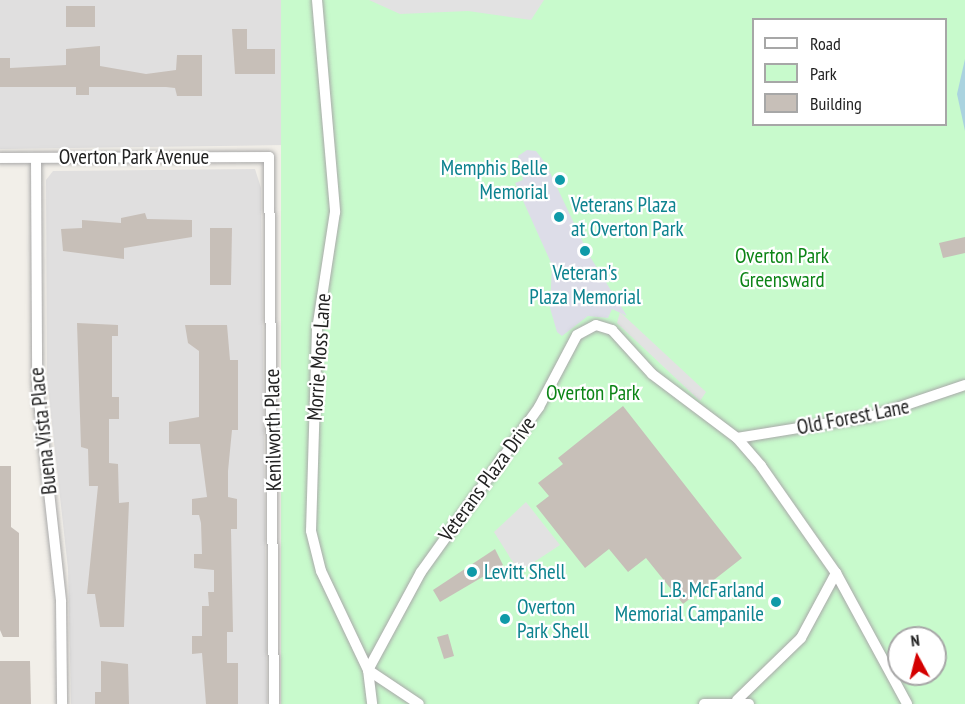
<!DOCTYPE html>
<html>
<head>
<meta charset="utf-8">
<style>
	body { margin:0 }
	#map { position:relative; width:965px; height:704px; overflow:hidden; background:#f2efe9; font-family:"PT Sans Narrow",sans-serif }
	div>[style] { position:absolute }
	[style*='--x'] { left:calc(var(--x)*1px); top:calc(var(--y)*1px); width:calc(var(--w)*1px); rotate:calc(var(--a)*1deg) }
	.residential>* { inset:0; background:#e0dfdf }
	.park>* { inset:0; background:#c8facc }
	.parking>* { inset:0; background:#e2e2e2 }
	.plaza>* { inset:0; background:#dddde8 }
	.water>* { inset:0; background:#aad3df }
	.building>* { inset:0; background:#c7bfb8 }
	.roads { filter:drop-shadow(0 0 2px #a9a9a9) drop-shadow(0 0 2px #a9a9a9) }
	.street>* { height:10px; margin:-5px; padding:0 5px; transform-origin:5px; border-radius:5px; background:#fff }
	.dots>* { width:16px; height:16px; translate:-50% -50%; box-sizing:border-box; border:3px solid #fff; border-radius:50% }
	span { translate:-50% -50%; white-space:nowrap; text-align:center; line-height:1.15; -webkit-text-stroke:4.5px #fff; paint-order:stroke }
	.street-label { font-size:21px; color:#222 }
	.culture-label { font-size:21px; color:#0d838f }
	.right { translate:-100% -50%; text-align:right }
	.left { translate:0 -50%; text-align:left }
	.park-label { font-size:21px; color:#0c8416 }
	.legend { position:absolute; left:752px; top:18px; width:195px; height:108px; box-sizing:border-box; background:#fff; border:2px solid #a7a7a7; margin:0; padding:8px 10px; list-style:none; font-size:18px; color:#222 }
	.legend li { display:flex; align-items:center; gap:12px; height:30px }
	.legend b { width:30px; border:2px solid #a7a7a7 }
	.north { position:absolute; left:887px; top:626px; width:60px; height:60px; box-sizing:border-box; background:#fff; border:2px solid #a7a7a7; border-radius:50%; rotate:353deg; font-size:16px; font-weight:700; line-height:24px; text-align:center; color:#222 }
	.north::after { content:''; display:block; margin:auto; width:21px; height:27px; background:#d40000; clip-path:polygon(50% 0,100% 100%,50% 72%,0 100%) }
</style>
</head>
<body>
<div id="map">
	<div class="residential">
		<div style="clip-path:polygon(0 0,281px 0,284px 145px,0 149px)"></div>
		<div style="clip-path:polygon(255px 169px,261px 188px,267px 704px,71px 704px,68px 569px,47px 379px,46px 180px,53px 171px)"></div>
	</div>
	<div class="park">
		<div style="clip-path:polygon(evenodd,281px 0,965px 0,965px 704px,281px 704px,281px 0,754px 20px,946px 20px,946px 124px,754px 124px,754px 20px,281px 0,899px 638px,935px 638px,935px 674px,899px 674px,899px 638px)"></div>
	</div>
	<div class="parking">
		<div style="clip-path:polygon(369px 0,544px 0,531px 20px,468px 11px,400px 14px)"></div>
		<div style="clip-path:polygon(620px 312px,706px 392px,700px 401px,617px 323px)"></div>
		<div style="clip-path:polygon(526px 502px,560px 545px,519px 572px,494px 532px)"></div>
	</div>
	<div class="plaza">
		<div style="clip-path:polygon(527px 150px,536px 151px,546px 164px,589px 255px,627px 316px,612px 309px,608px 318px,588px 316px,562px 336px,557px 332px,550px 308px,552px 265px,515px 183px,523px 180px,518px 156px)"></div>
	</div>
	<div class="water">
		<div style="clip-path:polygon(965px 59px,965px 131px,957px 94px)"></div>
	</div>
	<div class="building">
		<div style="clip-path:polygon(66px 6px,95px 6px,95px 27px,66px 27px)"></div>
		<div style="clip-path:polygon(232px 29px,247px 29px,247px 49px,275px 49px,275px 74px,235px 74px)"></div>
		<div style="clip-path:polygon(100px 46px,100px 66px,146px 74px,176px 70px,177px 55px,202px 55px,202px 96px,177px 96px,175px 88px,166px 87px,89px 87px,89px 95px,76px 95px,76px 87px,0 87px,0 58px,10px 58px,10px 68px,66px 65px,66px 49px)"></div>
		<div style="clip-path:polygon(145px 213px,147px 219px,192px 220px,192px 237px,124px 248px,124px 259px,63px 251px,61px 229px,82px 228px,82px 220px,121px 223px,121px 218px)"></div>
		<div style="clip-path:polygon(210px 228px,232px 228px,231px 285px,210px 285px)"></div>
		<div style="clip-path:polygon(965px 237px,965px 253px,943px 258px,939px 243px)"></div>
		<div style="clip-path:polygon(77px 323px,118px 325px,118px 336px,112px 336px,112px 397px,119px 397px,119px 419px,109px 419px,109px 463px,118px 464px,119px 503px,129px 502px,124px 627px,100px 627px,95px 594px,87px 594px,98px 486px,89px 486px,88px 449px,81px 447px)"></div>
		<div style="clip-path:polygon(185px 325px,227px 325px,230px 360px,238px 360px,238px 430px,232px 430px,228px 471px,228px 497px,237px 499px,237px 529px,231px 529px,233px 632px,227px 632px,227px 663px,238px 663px,238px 704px,206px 704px,202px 653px,192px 654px,192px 636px,202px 636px,202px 606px,209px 606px,208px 592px,214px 592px,214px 570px,194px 568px,194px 554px,202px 554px,201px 523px,199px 515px,192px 515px,192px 499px,207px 497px,200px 444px,169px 444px,169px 422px,199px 417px,199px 351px,188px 343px)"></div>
		<div style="clip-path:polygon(623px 406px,742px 558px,683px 604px,646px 558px,628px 572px,609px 549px,585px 568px,536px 506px,549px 496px,538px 483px,563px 464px,558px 458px)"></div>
		<div style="clip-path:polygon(0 466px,11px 466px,11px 527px,19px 533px,19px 637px,3px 637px,0 630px)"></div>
		<div style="clip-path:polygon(495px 549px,503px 565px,440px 602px,433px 590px)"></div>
		<div style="clip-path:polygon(448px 634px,454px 656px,444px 659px,437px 637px)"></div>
		<div style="clip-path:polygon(0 661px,30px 661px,31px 704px,0 704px)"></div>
		<div style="clip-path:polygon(101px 661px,128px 664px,129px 704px,95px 704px,95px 692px,101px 692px)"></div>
	</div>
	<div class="roads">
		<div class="street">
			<div style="--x:317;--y:0;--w:213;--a:85.1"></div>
			<div style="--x:335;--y:212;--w:118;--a:98.7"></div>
			<div style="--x:317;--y:329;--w:202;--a:91.7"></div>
			<div style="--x:311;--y:531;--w:41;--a:76"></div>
			<div style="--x:321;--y:571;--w:110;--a:64.6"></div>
			<div style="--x:368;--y:670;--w:34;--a:83"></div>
			<div style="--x:0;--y:158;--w:269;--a:-0.2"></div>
			<div style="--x:269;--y:157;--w:547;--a:89.48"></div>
			<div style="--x:36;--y:158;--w:225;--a:89.7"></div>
			<div style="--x:37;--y:383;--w:220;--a:83.7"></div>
			<div style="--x:61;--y:602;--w:102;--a:89.4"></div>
			<div style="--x:737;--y:438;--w:138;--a:-9.2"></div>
			<div style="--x:873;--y:416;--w:97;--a:-18.6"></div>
			<div style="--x:368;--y:670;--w:111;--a:-61.6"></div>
			<div style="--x:421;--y:572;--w:203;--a:-54.4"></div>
			<div style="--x:539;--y:407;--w:81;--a:-62.2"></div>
			<div style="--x:577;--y:335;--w:21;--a:-28"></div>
			<div style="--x:596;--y:325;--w:17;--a:17"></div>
			<div style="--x:612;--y:330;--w:59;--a:47.7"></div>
			<div style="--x:652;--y:374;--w:106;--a:37"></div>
			<div style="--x:737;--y:438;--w:37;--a:49"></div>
			<div style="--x:761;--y:466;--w:131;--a:55"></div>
			<div style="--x:836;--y:573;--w:149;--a:61.5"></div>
			<div style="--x:368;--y:670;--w:61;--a:33.7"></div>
			<div style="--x:737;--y:700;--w:89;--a:-44.1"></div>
			<div style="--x:801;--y:638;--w:74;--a:-61.7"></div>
			<div style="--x:704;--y:704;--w:45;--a:0"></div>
		</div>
	</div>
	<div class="dots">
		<div style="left:560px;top:180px;background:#0f9aa8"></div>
		<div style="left:559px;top:217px;background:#0f9aa8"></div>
		<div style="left:585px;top:251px;background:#0f9aa8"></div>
		<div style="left:472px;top:572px;background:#0f9aa8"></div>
		<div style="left:776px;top:602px;background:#0f9aa8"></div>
		<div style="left:505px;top:619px;background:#0f9aa8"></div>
	</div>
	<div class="street-label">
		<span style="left:134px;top:157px">Overton Park Avenue</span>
		<span style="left:319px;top:357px;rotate:-86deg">Morrie Moss Lane</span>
		<span style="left:853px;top:417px;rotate:-11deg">Old Forest Lane</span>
		<span style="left:273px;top:430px;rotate:-91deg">Kenilworth Place</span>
		<span style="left:43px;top:431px;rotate:-96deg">Buena Vista Place</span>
		<span style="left:487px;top:479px;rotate:-54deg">Veterans Plaza Drive</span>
	</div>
	<div class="culture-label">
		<span class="right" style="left:548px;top:180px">Memphis Belle<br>Memorial</span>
		<span class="left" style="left:571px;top:217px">Veterans Plaza<br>at Overton Park</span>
		<span style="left:585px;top:285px">Veteran's<br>Plaza Memorial</span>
		<span class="left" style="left:484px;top:572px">Levitt Shell</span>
		<span class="right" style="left:764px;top:602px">L.B. McFarland<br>Memorial Campanile</span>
		<span class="left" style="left:517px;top:619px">Overton<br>Park Shell</span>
	</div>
	<div class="park-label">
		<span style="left:782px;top:268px">Overton Park<br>Greensward</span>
		<span style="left:593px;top:393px">Overton Park</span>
	</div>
	<ul class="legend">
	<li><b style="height:8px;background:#fff"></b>Road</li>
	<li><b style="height:16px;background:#c8facc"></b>Park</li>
	<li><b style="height:16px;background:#c7bfb8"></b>Building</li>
	</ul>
	<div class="north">N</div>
</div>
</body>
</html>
